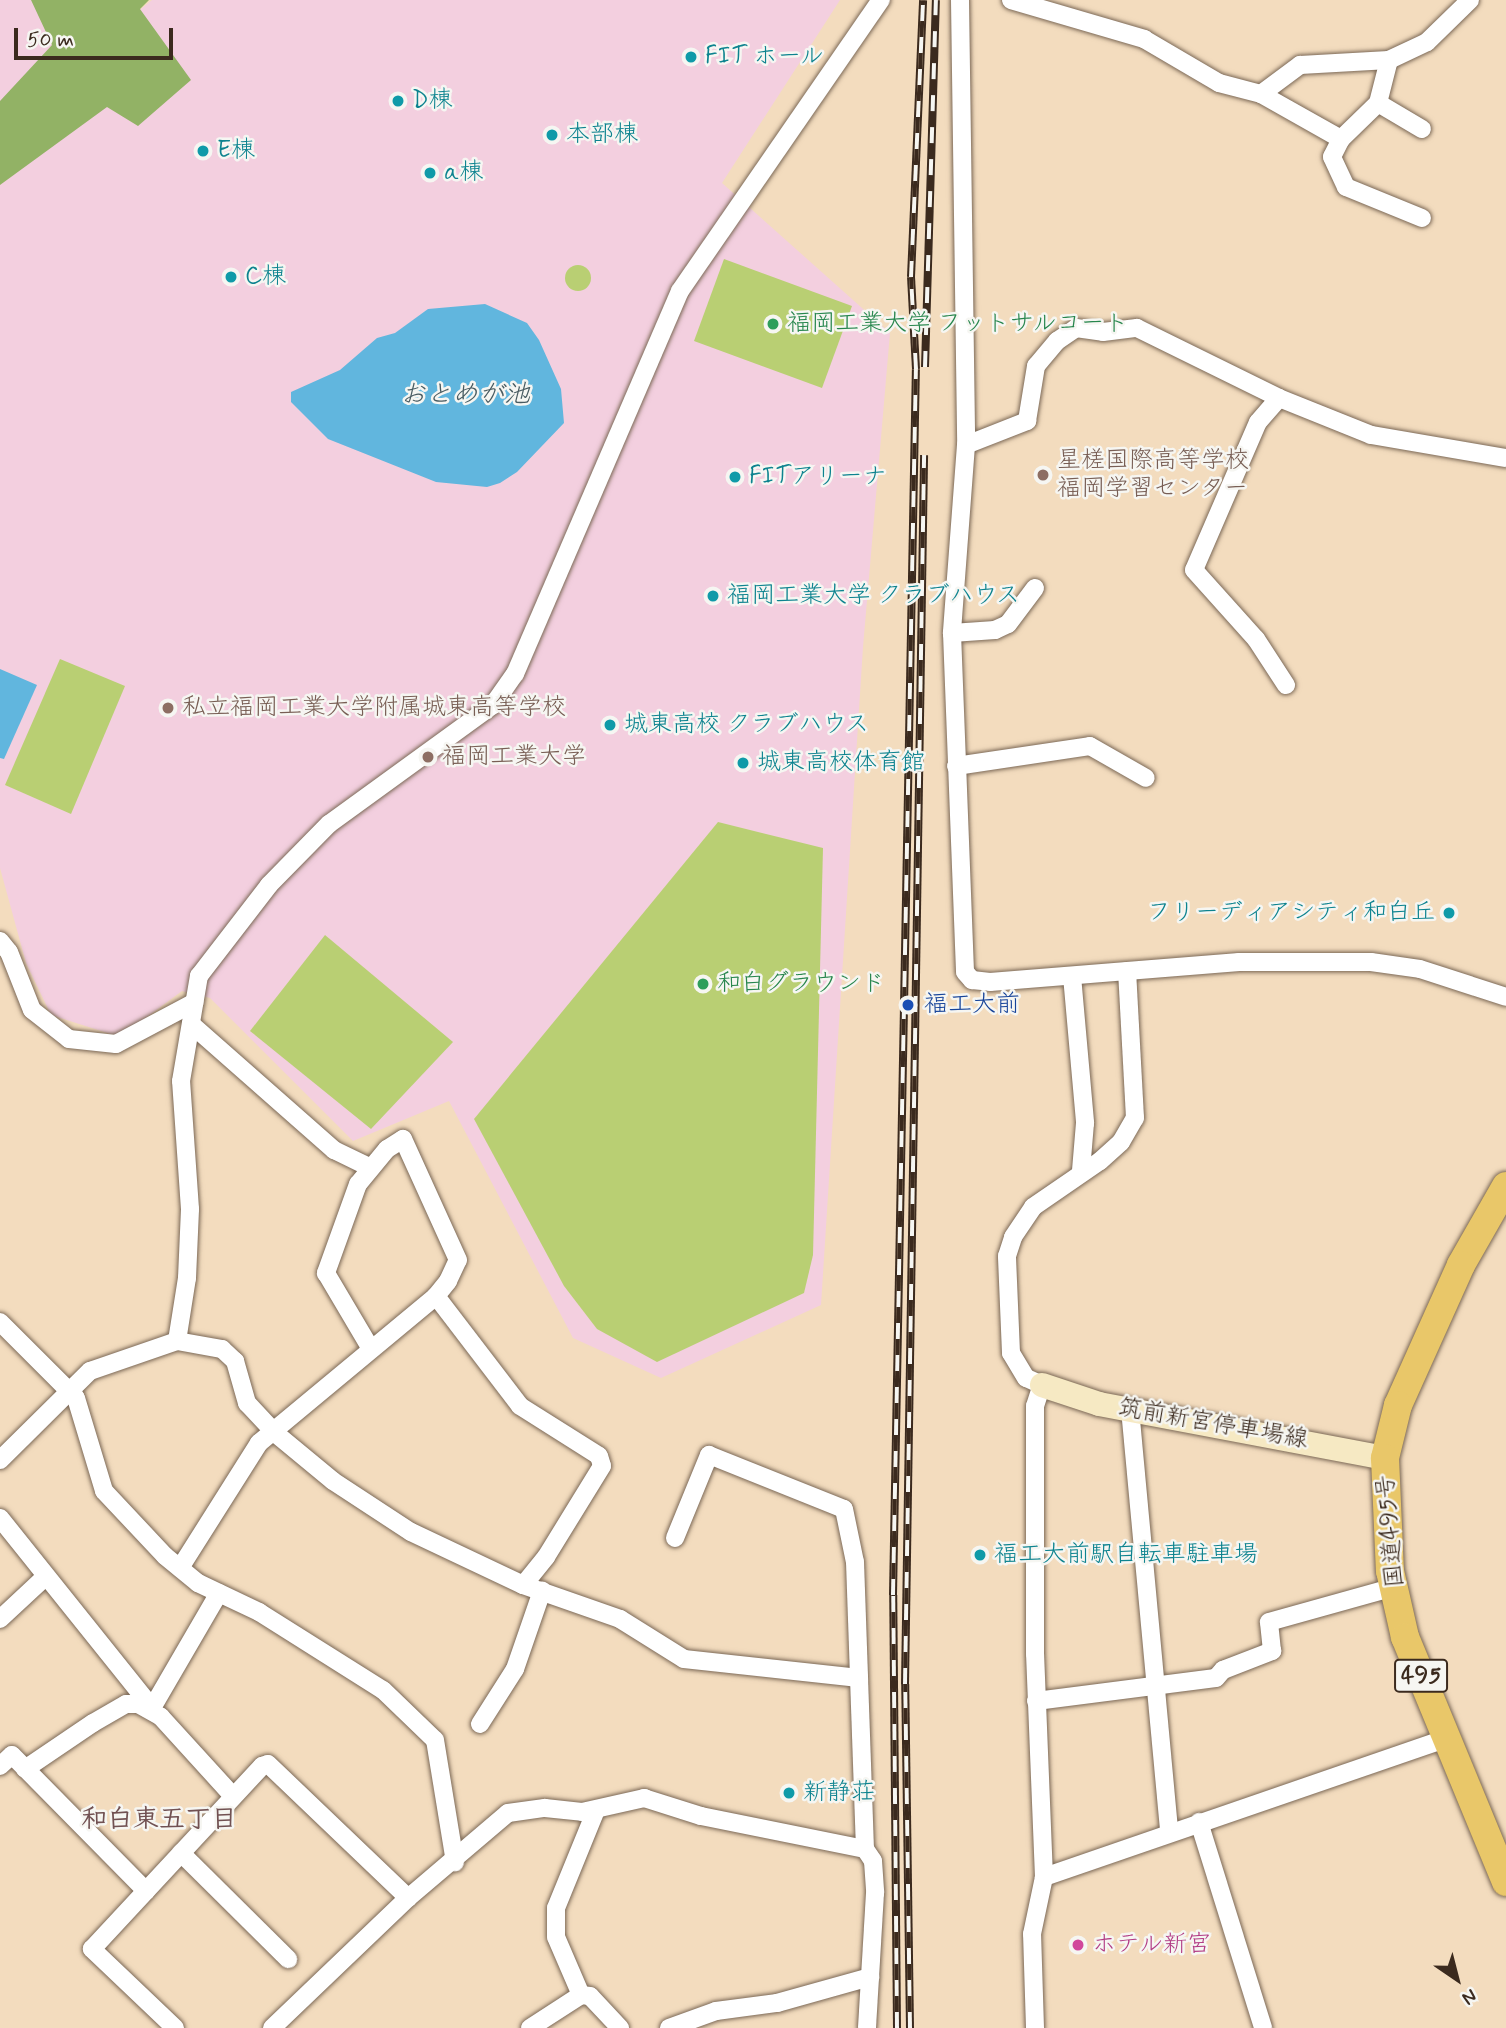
<!DOCTYPE html>
<html>
<head>
<meta charset="utf-8">
<style>
	body { margin:0 }
	#map { position:relative; width:1506px; height:2028px; overflow:hidden; background:#f3dcbe; font-family:Mynerve,"Klee One",sans-serif }
	div>[style] { position:absolute }
	[style*='--x'] { left:calc(var(--x)*1px); top:calc(var(--y)*1px); width:calc(var(--w)*1px); rotate:calc(var(--a)*1deg) }
	.built>* { inset:0; background:#f3cfdf }
	.green>* { inset:0; background:#b9cf73 }
	.round { border-radius:50% }
	.forest>* { inset:0; background:#92b265 }
	.water>* { inset:0; background:#61b6de }
	.roads { filter:drop-shadow(0 0 2px #7b6856) drop-shadow(0 0 2px #7b6856) }
	.minor>* { height:18px; margin:-9px; padding:0 9px; transform-origin:9px; border-radius:9px; background:#fff }
	.secondary>* { height:24px; margin:-12px; padding:0 12px; transform-origin:12px; border-radius:12px; background:#f6e9c3 }
	.trunk>* { height:28px; margin:-14px; padding:0 14px; transform-origin:14px; border-radius:14px; background:#e9c769 }
	.rail>* { height:8px; margin-top:-4px; transform-origin:0; background:repeating-linear-gradient(90deg,#f6f6f2 0 16px,#3b2a1e 0 32px); box-sizing:border-box; border-block:2px solid #3b2a1e }
	.dots>* { width:19px; height:19px; translate:-50% -50%; box-sizing:border-box; border:4px solid #f6f6f2; border-radius:50% }
	span { translate:-50% -50%; white-space:nowrap; text-align:center; line-height:1.15; -webkit-text-stroke:5px #f6f6f2; paint-order:stroke }
	.shield-label span { padding:2px 5px; background:#f6f6f2; border:2px solid; border-radius:5px; -webkit-text-stroke-width:0 }
	.shield-label { font-size:23px; color:#3b2a1e; font-weight:700 }
	.culture-label { font-size:24px; color:#0d838f }
	.left { translate:0 -50%; text-align:left }
	.right { translate:-100% -50%; text-align:right }
	.leisure-label { font-size:24px; color:#27864d }
	.education-label { font-size:24px; color:#785e54 }
	.transit-label { font-size:24px; color:#164399 }
	.street-label { font-size:24px; color:#3b2a1e }
	.hotel-label { font-size:24px; color:#b23c85 }
	.water-label { font-size:26px; color:#485b61; font-style:italic }
	.neighbourhood-label { font-size:26px; color:#715152; font-weight:700 }
	.north { position:absolute; left:1422px; top:1944px; width:70px; height:70px; -webkit-text-stroke:5px #f6f6f2; paint-order:stroke; rotate:145deg; font-size:19px; font-weight:700; line-height:28px; text-align:center; color:#3b2a1e }
	.north::after { content:''; display:block; margin:auto; width:24px; height:32px; background:#3b2a1e; clip-path:polygon(50% 0,100% 100%,50% 72%,0 100%) }
	.scale { position:absolute; left:14px; top:28px; width:159px; height:32px; box-sizing:border-box; border:4px solid #3b2a1e; border-top:0; padding-left:9px; font-size:21px; line-height:24px; white-space:nowrap; color:#3b2a1e; -webkit-text-stroke:5px #f6f6f2; paint-order:stroke }
</style>
</head>
<body>
<div id="map">
	<div class="built">
		<div style="clip-path:polygon(0 0,49px 0,86px 54px,152px 0,840px 0,722px 183px,890px 333px,863px 647px,821px 1305px,661px 1378px,573px 1338px,449px 1101px,353px 1141px,210px 998px,182px 991px,120px 1037px,51px 1015px,26px 963px,0 868px)"></div>
	</div>
	<div class="green">
		<div style="clip-path:polygon(724px 259px,852px 306px,822px 388px,694px 341px)"></div>
		<div class="round" style="left:565px;top:265px;width:26px;height:26px"></div>
		<div style="clip-path:polygon(60px 659px,125px 686px,71px 814px,5px 785px)"></div>
		<div style="clip-path:polygon(718px 822px,823px 848px,813px 1255px,804px 1293px,657px 1362px,597px 1329px,564px 1286px,474px 1119px)"></div>
		<div style="clip-path:polygon(325px 935px,453px 1042px,371px 1129px,250px 1031px)"></div>
	</div>
	<div class="forest">
		<div style="clip-path:polygon(31px 0,149px 0,140px 9px,191px 80px,138px 126px,107px 107px,0 185px,0 101px,52px 45px)"></div>
	</div>
	<div class="water">
		<div style="clip-path:polygon(485px 304px,527px 323px,539px 340px,561px 389px,564px 423px,517px 472px,500px 483px,487px 487px,436px 482px,328px 439px,291px 402px,291px 392px,340px 370px,377px 338px,395px 333px,428px 309px)"></div>
		<div style="clip-path:polygon(0 669px,37px 685px,4px 759px,0 758px)"></div>
	</div>
	<div class="roads">
		<div class="minor">
			<div style="--x:960;--y:0;--w:445;--a:89.2"></div>
			<div style="--x:966;--y:445;--w:189;--a:94.3"></div>
			<div style="--x:952;--y:633;--w:339;--a:87.8"></div>
			<div style="--x:965;--y:972;--w:11;--a:49"></div>
			<div style="--x:972;--y:980;--w:18;--a:6"></div>
			<div style="--x:990;--y:982;--w:250;--a:-4.6"></div>
			<div style="--x:1239;--y:962;--w:132;--a:0"></div>
			<div style="--x:1371;--y:962;--w:49;--a:8.1"></div>
			<div style="--x:1420;--y:969;--w:90;--a:18"></div>
			<div style="--x:1011;--y:0;--w:139;--a:16.3"></div>
			<div style="--x:1144;--y:39;--w:87;--a:30.4"></div>
			<div style="--x:1219;--y:83;--w:43;--a:14.7"></div>
			<div style="--x:1261;--y:94;--w:49;--a:-36.6"></div>
			<div style="--x:1300;--y:65;--w:89;--a:-3.2"></div>
			<div style="--x:1389;--y:60;--w:42;--a:-25.3"></div>
			<div style="--x:1427;--y:42;--w:60;--a:-44.3"></div>
			<div style="--x:1261;--y:94;--w:92;--a:29.4"></div>
			<div style="--x:1341;--y:139;--w:20;--a:117"></div>
			<div style="--x:1332;--y:157;--w:33;--a:65"></div>
			<div style="--x:1346;--y:187;--w:82;--a:22.2"></div>
			<div style="--x:1378;--y:103;--w:44;--a:-75.7"></div>
			<div style="--x:1341;--y:139;--w:52;--a:-44.2"></div>
			<div style="--x:1378;--y:103;--w:51;--a:30.6"></div>
			<div style="--x:1279;--y:398;--w:32;--a:131"></div>
			<div style="--x:1258;--y:422;--w:161;--a:113.4"></div>
			<div style="--x:1194;--y:570;--w:93;--a:48.1"></div>
			<div style="--x:1256;--y:639;--w:55;--a:56.9"></div>
			<div style="--x:966;--y:445;--w:66;--a:-21.5"></div>
			<div style="--x:1027;--y:421;--w:56;--a:-80.7"></div>
			<div style="--x:1036;--y:366;--w:33;--a:-50"></div>
			<div style="--x:1057;--y:341;--w:23;--a:-34"></div>
			<div style="--x:1076;--y:328;--w:27;--a:8"></div>
			<div style="--x:1103;--y:332;--w:34;--a:-7"></div>
			<div style="--x:1137;--y:328;--w:158;--a:26.2"></div>
			<div style="--x:1279;--y:398;--w:99;--a:21.9"></div>
			<div style="--x:1371;--y:435;--w:137;--a:9.7"></div>
			<div style="--x:952;--y:633;--w:43;--a:-4"></div>
			<div style="--x:995;--y:630;--w:14;--a:-25"></div>
			<div style="--x:1008;--y:624;--w:45;--a:-53.1"></div>
			<div style="--x:956;--y:766;--w:135;--a:-8.5"></div>
			<div style="--x:1090;--y:746;--w:64;--a:29.7"></div>
			<div style="--x:0;--y:941;--w:14;--a:51"></div>
			<div style="--x:9;--y:952;--w:62;--a:68.4"></div>
			<div style="--x:32;--y:1010;--w:47;--a:38.1"></div>
			<div style="--x:69;--y:1039;--w:47;--a:6.1"></div>
			<div style="--x:116;--y:1044;--w:89;--a:-28"></div>
			<div style="--x:1072;--y:976;--w:148;--a:84.9"></div>
			<div style="--x:1085;--y:1123;--w:48;--a:94.8"></div>
			<div style="--x:191;--y:1024;--w:191;--a:41.4"></div>
			<div style="--x:334;--y:1150;--w:41;--a:25.9"></div>
			<div style="--x:436;--y:1296;--w:138;--a:52.6"></div>
			<div style="--x:520;--y:1406;--w:93;--a:32.3"></div>
			<div style="--x:599;--y:1456;--w:10;--a:73"></div>
			<div style="--x:602;--y:1466;--w:107;--a:121.6"></div>
			<div style="--x:546;--y:1557;--w:36;--a:129"></div>
			<div style="--x:0;--y:1322;--w:107;--a:45"></div>
			<div style="--x:76;--y:1398;--w:97;--a:73.2"></div>
			<div style="--x:104;--y:1491;--w:89;--a:46.8"></div>
			<div style="--x:165;--y:1556;--w:43;--a:39.3"></div>
			<div style="--x:198;--y:1583;--w:68;--a:25.4"></div>
			<div style="--x:259;--y:1612;--w:146;--a:32.2"></div>
			<div style="--x:383;--y:1690;--w:72;--a:43.9"></div>
			<div style="--x:435;--y:1740;--w:124;--a:80.7"></div>
			<div style="--x:177;--y:1341;--w:64;--a:-81"></div>
			<div style="--x:187;--y:1278;--w:69;--a:-87.5"></div>
			<div style="--x:190;--y:1209;--w:128;--a:-94"></div>
			<div style="--x:181;--y:1081;--w:107;--a:-80.3"></div>
			<div style="--x:199;--y:976;--w:115;--a:-52.4"></div>
			<div style="--x:269;--y:885;--w:86;--a:-45.5"></div>
			<div style="--x:329;--y:824;--w:203;--a:-36"></div>
			<div style="--x:493;--y:705;--w:38;--a:-55"></div>
			<div style="--x:515;--y:674;--w:417;--a:-66.7"></div>
			<div style="--x:680;--y:291;--w:354;--a:-55.4"></div>
			<div style="--x:1130;--y:1409;--w:426;--a:84.7"></div>
			<div style="--x:0;--y:1460;--w:127;--a:-44.7"></div>
			<div style="--x:90;--y:1371;--w:92;--a:-19"></div>
			<div style="--x:177;--y:1341;--w:46;--a:10.1"></div>
			<div style="--x:222;--y:1349;--w:18;--a:43"></div>
			<div style="--x:235;--y:1361;--w:44;--a:74.1"></div>
			<div style="--x:247;--y:1403;--w:41;--a:47"></div>
			<div style="--x:275;--y:1433;--w:75;--a:39.6"></div>
			<div style="--x:333;--y:1481;--w:93;--a:33.2"></div>
			<div style="--x:411;--y:1532;--w:124;--a:25.3"></div>
			<div style="--x:523;--y:1585;--w:103;--a:19.3"></div>
			<div style="--x:620;--y:1619;--w:75;--a:32"></div>
			<div style="--x:684;--y:1659;--w:176;--a:6.2"></div>
			<div style="--x:859;--y:1678;--w:171;--a:88"></div>
			<div style="--x:0;--y:1518;--w:243;--a:51.3"></div>
			<div style="--x:152;--y:1708;--w:133;--a:-59.8"></div>
			<div style="--x:675;--y:1538;--w:90;--a:-67.7"></div>
			<div style="--x:709;--y:1455;--w:145;--a:21.8"></div>
			<div style="--x:844;--y:1509;--w:54;--a:78.3"></div>
			<div style="--x:855;--y:1562;--w:116;--a:88"></div>
			<div style="--x:180;--y:1568;--w:148;--a:-57.7"></div>
			<div style="--x:259;--y:1443;--w:230;--a:-39.7"></div>
			<div style="--x:436;--y:1296;--w:19;--a:-51"></div>
			<div style="--x:448;--y:1281;--w:23;--a:-65"></div>
			<div style="--x:458;--y:1260;--w:133;--a:-114.4"></div>
			<div style="--x:403;--y:1139;--w:19;--a:148"></div>
			<div style="--x:387;--y:1149;--w:45;--a:129.6"></div>
			<div style="--x:358;--y:1184;--w:95;--a:109.8"></div>
			<div style="--x:326;--y:1273;--w:88;--a:59.4"></div>
			<div style="--x:0;--y:1619;--w:60;--a:-43"></div>
			<div style="--x:1036;--y:1701;--w:181;--a:-7.3"></div>
			<div style="--x:1216;--y:1678;--w:11;--a:-49"></div>
			<div style="--x:1223;--y:1670;--w:53;--a:-21.2"></div>
			<div style="--x:1272;--y:1651;--w:29;--a:-96"></div>
			<div style="--x:1269;--y:1622;--w:130;--a:-15.6"></div>
			<div style="--x:480;--y:1724;--w:65;--a:-57.5"></div>
			<div style="--x:515;--y:1669;--w:83;--a:-70.9"></div>
			<div style="--x:0;--y:1766;--w:16;--a:-43"></div>
			<div style="--x:12;--y:1755;--w:191;--a:45.4"></div>
			<div style="--x:25;--y:1769;--w:82;--a:-34.1"></div>
			<div style="--x:93;--y:1723;--w:38;--a:-30"></div>
			<div style="--x:126;--y:1704;--w:12;--a:0"></div>
			<div style="--x:138;--y:1704;--w:26;--a:29"></div>
			<div style="--x:161;--y:1717;--w:107;--a:47.7"></div>
			<div style="--x:1199;--y:1822;--w:216;--a:72.7"></div>
			<div style="--x:181;--y:1853;--w:151;--a:44.7"></div>
			<div style="--x:1044;--y:1877;--w:426;--a:-19"></div>
			<div style="--x:581;--y:1995;--w:63;--a:-113.3"></div>
			<div style="--x:556;--y:1937;--w:29;--a:-90"></div>
			<div style="--x:556;--y:1908;--w:106;--a:-67.8"></div>
			<div style="--x:175;--y:2028;--w:115;--a:-136.4"></div>
			<div style="--x:92;--y:1949;--w:250;--a:-47.1"></div>
			<div style="--x:262;--y:1766;--w:6;--a:-18"></div>
			<div style="--x:268;--y:1764;--w:194;--a:43.7"></div>
			<div style="--x:272;--y:2028;--w:188;--a:-43.7"></div>
			<div style="--x:408;--y:1898;--w:131;--a:-40.4"></div>
			<div style="--x:508;--y:1813;--w:37;--a:-8"></div>
			<div style="--x:545;--y:1808;--w:37;--a:6"></div>
			<div style="--x:582;--y:1812;--w:64;--a:-12.7"></div>
			<div style="--x:644;--y:1798;--w:60;--a:17.5"></div>
			<div style="--x:701;--y:1816;--w:167;--a:11.4"></div>
			<div style="--x:865;--y:1849;--w:14;--a:56"></div>
			<div style="--x:873;--y:1861;--w:32;--a:86"></div>
			<div style="--x:875;--y:1893;--w:135;--a:93.4"></div>
			<div style="--x:530;--y:2028;--w:61;--a:-32.9"></div>
			<div style="--x:581;--y:1995;--w:9;--a:6"></div>
			<div style="--x:590;--y:1996;--w:44;--a:46.8"></div>
			<div style="--x:669;--y:2028;--w:50;--a:-19.9"></div>
			<div style="--x:716;--y:2011;--w:62;--a:-7.5"></div>
			<div style="--x:777;--y:2003;--w:97;--a:-15.6"></div>
			<div style="--x:1035;--y:2028;--w:94;--a:-91.8"></div>
			<div style="--x:1032;--y:1934;--w:58;--a:-78.1"></div>
			<div style="--x:1044;--y:1877;--w:223;--a:-92.3"></div>
			<div style="--x:1035;--y:1654;--w:248;--a:-90"></div>
			<div style="--x:1035;--y:1406;--w:22;--a:-72"></div>
			<div style="--x:1042;--y:1385;--w:17;--a:-156"></div>
			<div style="--x:1026;--y:1378;--w:29;--a:-121"></div>
			<div style="--x:1011;--y:1353;--w:97;--a:-92.4"></div>
			<div style="--x:1007;--y:1256;--w:20;--a:-72"></div>
			<div style="--x:1013;--y:1237;--w:36;--a:-56"></div>
			<div style="--x:1033;--y:1207;--w:81;--a:-34.5"></div>
			<div style="--x:1100;--y:1161;--w:28;--a:-42"></div>
			<div style="--x:1121;--y:1142;--w:28;--a:-60"></div>
			<div style="--x:1135;--y:1118;--w:147;--a:-93.1"></div>
		</div>
		<div class="secondary">
			<div style="--x:1042;--y:1385;--w:60;--a:18.4"></div>
			<div style="--x:1099;--y:1404;--w:291;--a:10.7"></div>
		</div>
		<div class="trunk">
			<div style="--x:1506;--y:1186;--w:91;--a:119.7"></div>
			<div style="--x:1461;--y:1265;--w:154;--a:114.2"></div>
			<div style="--x:1398;--y:1405;--w:55;--a:103.8"></div>
			<div style="--x:1385;--y:1458;--w:113;--a:87.5"></div>
			<div style="--x:1390;--y:1571;--w:68;--a:77.2"></div>
			<div style="--x:1405;--y:1637;--w:265;--a:67.6"></div>
		</div>
	</div>
	<div class="rail">
		<div style="--x:925;--y:367;--w:367;--a:-88.3"></div>
		<div style="--x:897;--y:2028;--w:433;--a:-90.5"></div>
		<div style="--x:893;--y:1595;--w:1226;--a:-88.93"></div>
		<div style="--x:916;--y:369;--w:92;--a:-93.1"></div>
		<div style="--x:911;--y:277;--w:277;--a:-87.5"></div>
		<div style="--x:910;--y:2028;--w:344;--a:-90.8"></div>
		<div style="--x:905;--y:1684;--w:1229;--a:-89.11"></div>
	</div>
	<div class="dots">
		<div style="left:691px;top:57px;background:#0f9aa8"></div>
		<div style="left:398px;top:101px;background:#0f9aa8"></div>
		<div style="left:552px;top:135px;background:#0f9aa8"></div>
		<div style="left:203px;top:151px;background:#0f9aa8"></div>
		<div style="left:430px;top:173px;background:#0f9aa8"></div>
		<div style="left:231px;top:277px;background:#0f9aa8"></div>
		<div style="left:773px;top:324px;background:#2e9e5b"></div>
		<div style="left:1043px;top:475px;background:#8d6e63"></div>
		<div style="left:735px;top:477px;background:#0f9aa8"></div>
		<div style="left:713px;top:596px;background:#0f9aa8"></div>
		<div style="left:168px;top:708px;background:#8d6e63"></div>
		<div style="left:610px;top:725px;background:#0f9aa8"></div>
		<div style="left:428px;top:757px;background:#8d6e63"></div>
		<div style="left:743px;top:763px;background:#0f9aa8"></div>
		<div style="left:1449px;top:913px;background:#0f9aa8"></div>
		<div style="left:703px;top:984px;background:#2e9e5b"></div>
		<div style="left:908px;top:1005px;background:#1a4fb4"></div>
		<div style="left:980px;top:1555px;background:#0f9aa8"></div>
		<div style="left:789px;top:1793px;background:#0f9aa8"></div>
		<div style="left:1078px;top:1945px;background:#d1479c"></div>
	</div>
	<div class="shield-label">
		<span style="left:1421px;top:1676px">495</span>
	</div>
	<div class="culture-label">
		<span class="left" style="left:705px;top:57px">FIT ホール</span>
		<span class="left" style="left:412px;top:101px">D棟</span>
		<span class="left" style="left:566px;top:135px">本部棟</span>
		<span class="left" style="left:217px;top:151px">E棟</span>
		<span class="left" style="left:444px;top:173px">α棟</span>
		<span class="left" style="left:245px;top:277px">C棟</span>
		<span class="left" style="left:749px;top:477px">FITアリーナ</span>
		<span class="left" style="left:727px;top:596px">福岡工業大学 クラブハウス</span>
		<span class="left" style="left:624px;top:725px">城東高校 クラブハウス</span>
		<span class="left" style="left:757px;top:763px">城東高校体育館</span>
		<span class="right" style="left:1435px;top:913px">フリーディアシティ和白丘</span>
		<span class="left" style="left:994px;top:1555px">福工大前駅自転車駐車場</span>
		<span class="left" style="left:803px;top:1793px">新静荘</span>
	</div>
	<div class="leisure-label">
		<span class="left" style="left:787px;top:324px">福岡工業大学 フットサルコート</span>
		<span class="left" style="left:717px;top:984px">和白グラウンド</span>
	</div>
	<div class="education-label">
		<span class="left" style="left:1057px;top:475px">星槎国際高等学校<br>福岡学習センター</span>
		<span class="left" style="left:182px;top:708px">私立福岡工業大学附属城東高等学校</span>
		<span class="left" style="left:442px;top:757px">福岡工業大学</span>
	</div>
	<div class="transit-label">
		<span class="left" style="left:924px;top:1005px">福工大前</span>
	</div>
	<div class="street-label">
		<span style="left:1213px;top:1424px;rotate:10deg">筑前新宮停車場線</span>
		<span style="left:1391px;top:1531px;rotate:-95deg">国道495号</span>
	</div>
	<div class="hotel-label">
		<span class="left" style="left:1092px;top:1945px">ホテル新宮</span>
	</div>
	<div class="water-label">
		<span style="left:465px;top:396px">おとめが池</span>
	</div>
	<div class="neighbourhood-label">
		<span style="left:159px;top:1821px">和白東五丁目</span>
	</div>
	<div class="north">N</div>
	<div class="scale">50 m</div>
</div>
</body>
</html>
